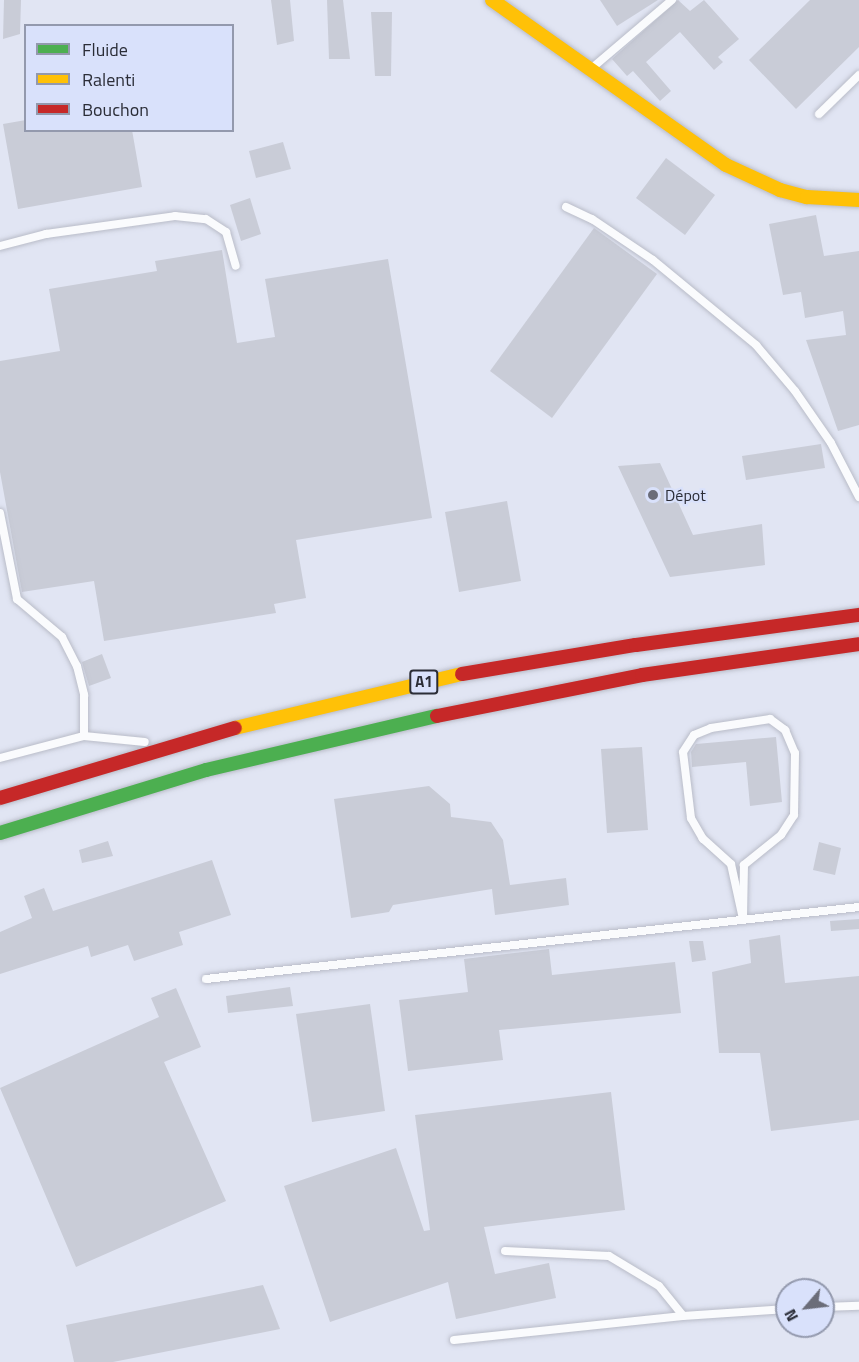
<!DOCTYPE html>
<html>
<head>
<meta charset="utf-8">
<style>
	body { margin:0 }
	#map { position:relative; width:859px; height:1362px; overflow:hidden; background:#e1e5f3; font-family:"Titillium Web",sans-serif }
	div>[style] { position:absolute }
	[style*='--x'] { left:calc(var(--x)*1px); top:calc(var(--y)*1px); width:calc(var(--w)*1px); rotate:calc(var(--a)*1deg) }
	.building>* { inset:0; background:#c9ccd7 }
	.roads { filter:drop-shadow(0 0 2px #b9bcc8) drop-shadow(0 0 2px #b9bcc8) }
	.lane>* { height:8px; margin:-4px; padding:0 4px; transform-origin:4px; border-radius:4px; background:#fafbfd }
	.fast>* { height:14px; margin:-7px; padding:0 7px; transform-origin:7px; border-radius:7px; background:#4caf50 }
	.slow>* { height:14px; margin:-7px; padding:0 7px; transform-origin:7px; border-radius:7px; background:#ffc107 }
	.jam>* { height:14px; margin:-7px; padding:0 7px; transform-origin:7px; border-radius:7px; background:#c62828 }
	.dots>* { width:16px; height:16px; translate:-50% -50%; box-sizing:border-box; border:3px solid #d9e1fb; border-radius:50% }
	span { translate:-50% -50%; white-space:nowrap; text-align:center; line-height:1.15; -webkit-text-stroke:4.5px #d9e1fb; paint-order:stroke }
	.shield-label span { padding:2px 4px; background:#d9e1fb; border:2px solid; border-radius:4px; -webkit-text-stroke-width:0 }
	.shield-label { font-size:15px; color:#2b2d37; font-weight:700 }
	.poi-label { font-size:16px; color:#2b2d37 }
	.left { translate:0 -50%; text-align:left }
	.legend { position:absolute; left:24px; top:24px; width:210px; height:108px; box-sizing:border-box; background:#d9e1fb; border:2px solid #9399ad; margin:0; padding:8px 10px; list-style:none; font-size:18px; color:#2b2d37 }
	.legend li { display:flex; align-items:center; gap:12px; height:30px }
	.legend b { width:30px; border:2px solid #9399ad }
	.north { position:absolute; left:775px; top:1278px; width:60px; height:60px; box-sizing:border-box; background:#d9e1fb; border:2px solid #9399ad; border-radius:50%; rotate:242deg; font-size:16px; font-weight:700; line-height:24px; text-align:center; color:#2b2d37 }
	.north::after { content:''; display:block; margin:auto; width:21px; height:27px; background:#6b6d79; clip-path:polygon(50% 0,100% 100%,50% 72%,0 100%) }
</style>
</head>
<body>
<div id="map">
	<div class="building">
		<div style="clip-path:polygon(4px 0,21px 0,20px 34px,3px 39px)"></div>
		<div style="clip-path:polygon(271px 0,290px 0,294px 41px,277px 45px)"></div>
		<div style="clip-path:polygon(327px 0,343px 0,350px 59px,329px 59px)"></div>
		<div style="clip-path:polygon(600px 0,658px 0,617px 26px)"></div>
		<div style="clip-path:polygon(678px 0,690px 11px,704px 0,739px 39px,718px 57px,723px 62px,714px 70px,680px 32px,646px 62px,671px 91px,660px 101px,633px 71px,627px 76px,612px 59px)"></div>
		<div style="clip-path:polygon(810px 0,859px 0,859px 47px,796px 109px,749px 60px)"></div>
		<div style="clip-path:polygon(371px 12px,392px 12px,391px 76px,375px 76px)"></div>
		<div style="clip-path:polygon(26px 120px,26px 130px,132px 130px,142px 187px,18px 209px,3px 124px)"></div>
		<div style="clip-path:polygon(283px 142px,291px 169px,256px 178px,249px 151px)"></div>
		<div style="clip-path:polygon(666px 158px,715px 195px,685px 235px,636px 198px)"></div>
		<div style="clip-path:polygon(250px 198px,261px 234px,241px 241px,230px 205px)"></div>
		<div style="clip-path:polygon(816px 215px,824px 256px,859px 251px,859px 425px,838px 431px,806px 340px,846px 335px,843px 311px,805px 318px,801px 292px,783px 295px,769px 224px)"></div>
		<div style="clip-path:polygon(594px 228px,657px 274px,552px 418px,490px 371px)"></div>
		<div style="clip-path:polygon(222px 250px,237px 343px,275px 337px,265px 279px,388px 259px,432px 518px,296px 540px,306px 598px,274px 604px,276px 613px,104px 641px,94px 581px,22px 592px,0 472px,0 361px,60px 351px,49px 289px,157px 271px,155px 261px)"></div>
		<div style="clip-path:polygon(821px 444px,825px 468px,746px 480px,742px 456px)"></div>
		<div style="clip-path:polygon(660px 463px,693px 535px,762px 524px,765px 565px,670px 577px,618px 466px)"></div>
		<div style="clip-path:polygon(507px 501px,521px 581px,459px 592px,445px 512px)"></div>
		<div style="clip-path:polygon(102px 654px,111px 678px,89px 686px,82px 662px)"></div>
		<div style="clip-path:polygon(776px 737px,782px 802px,750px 806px,746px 762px,692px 767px,691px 752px,696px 744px)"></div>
		<div style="clip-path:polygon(642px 747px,648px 830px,607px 833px,601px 749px)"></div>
		<div style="clip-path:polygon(429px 786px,450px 804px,451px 817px,491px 822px,503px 840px,510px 885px,566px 878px,569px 905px,495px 915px,492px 889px,393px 905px,389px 912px,351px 918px,334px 799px)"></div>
		<div style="clip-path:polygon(108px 841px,113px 856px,82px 863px,79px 850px)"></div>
		<div style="clip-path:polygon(819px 842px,841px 848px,835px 875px,813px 870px)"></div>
		<div style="clip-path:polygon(212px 860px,231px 915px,179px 932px,183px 945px,134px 961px,128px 945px,91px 957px,88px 946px,0 974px,0 932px,32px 918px,24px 896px,44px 888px,53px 911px)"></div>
		<div style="clip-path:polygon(859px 919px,859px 929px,831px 931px,830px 921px)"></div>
		<div style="clip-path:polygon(780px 935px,785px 983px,859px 976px,859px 1120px,771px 1131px,760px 1053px,719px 1053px,712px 972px,751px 963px,749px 940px)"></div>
		<div style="clip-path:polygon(689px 941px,703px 941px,706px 960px,692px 962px)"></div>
		<div style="clip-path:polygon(549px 949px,552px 975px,675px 962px,681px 1013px,499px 1030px,503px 1060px,408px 1071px,399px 1000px,468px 992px,464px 959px)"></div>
		<div style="clip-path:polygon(290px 987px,293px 1006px,228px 1013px,226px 996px)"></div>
		<div style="clip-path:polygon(176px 988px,201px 1047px,164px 1062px,226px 1201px,76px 1267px,0 1088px,159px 1017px,151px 998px)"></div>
		<div style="clip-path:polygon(370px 1004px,385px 1111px,312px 1122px,296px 1014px)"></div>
		<div style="clip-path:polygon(611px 1092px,625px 1210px,484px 1227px,495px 1274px,549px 1263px,556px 1298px,456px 1319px,448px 1282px,330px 1322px,284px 1186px,396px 1148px,424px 1231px,430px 1230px,415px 1115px)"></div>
		<div style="clip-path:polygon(263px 1285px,280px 1329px,113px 1362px,74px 1362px,66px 1325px)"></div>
	</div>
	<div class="roads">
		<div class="lane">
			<div style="--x:592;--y:68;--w:105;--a:-40.4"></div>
			<div style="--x:819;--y:114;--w:56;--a:-44.3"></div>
			<div style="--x:566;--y:207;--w:29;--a:25"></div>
			<div style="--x:592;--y:219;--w:73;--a:33.9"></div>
			<div style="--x:653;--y:260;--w:134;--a:39.5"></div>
			<div style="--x:756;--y:345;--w:60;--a:49.7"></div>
			<div style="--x:795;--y:391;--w:63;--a:55.3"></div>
			<div style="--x:831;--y:443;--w:61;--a:62.6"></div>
			<div style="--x:0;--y:246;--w:48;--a:-14.6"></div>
			<div style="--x:46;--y:234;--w:130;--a:-7.9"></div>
			<div style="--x:175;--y:216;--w:31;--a:6"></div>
			<div style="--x:206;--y:219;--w:24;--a:33"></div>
			<div style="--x:226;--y:232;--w:35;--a:74"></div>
			<div style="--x:0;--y:513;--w:88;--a:78.8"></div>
			<div style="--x:17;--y:599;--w:59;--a:40.2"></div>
			<div style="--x:62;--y:637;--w:33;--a:63"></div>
			<div style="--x:77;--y:666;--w:30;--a:76"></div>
			<div style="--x:84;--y:695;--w:41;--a:90"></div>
			<div style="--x:770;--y:719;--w:19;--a:36"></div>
			<div style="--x:785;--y:730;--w:25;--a:67"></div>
			<div style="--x:795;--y:753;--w:62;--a:90.9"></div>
			<div style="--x:794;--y:815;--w:24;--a:123"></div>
			<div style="--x:781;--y:835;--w:48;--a:141"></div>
			<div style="--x:744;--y:865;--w:54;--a:91.1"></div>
			<div style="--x:743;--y:919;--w:56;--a:-102.3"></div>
			<div style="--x:731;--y:864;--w:38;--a:-138"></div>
			<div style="--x:703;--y:839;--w:24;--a:-120"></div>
			<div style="--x:691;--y:818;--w:66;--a:-96.9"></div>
			<div style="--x:683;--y:752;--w:20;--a:-57"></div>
			<div style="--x:694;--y:735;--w:18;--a:-22"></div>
			<div style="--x:711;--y:728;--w:60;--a:-8.7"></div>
			<div style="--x:0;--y:758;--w:87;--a:-14.7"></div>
			<div style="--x:84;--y:736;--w:61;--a:5.6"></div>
			<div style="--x:206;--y:979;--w:657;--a:-6.29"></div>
			<div style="--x:505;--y:1251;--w:104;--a:2.8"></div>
			<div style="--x:609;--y:1256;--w:58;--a:31"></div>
			<div style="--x:659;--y:1286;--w:38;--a:51"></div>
			<div style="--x:683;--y:1316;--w:104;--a:-3.9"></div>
			<div style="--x:823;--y:1307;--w:36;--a:-2"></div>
			<div style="--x:454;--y:1340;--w:230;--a:-6"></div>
		</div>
		<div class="fast">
			<div style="--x:0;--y:833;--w:215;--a:-17"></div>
			<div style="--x:206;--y:770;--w:237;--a:-13.2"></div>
		</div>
		<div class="slow">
			<div style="--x:492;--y:0;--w:286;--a:35.2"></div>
			<div style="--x:726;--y:165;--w:60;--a:24.8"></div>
			<div style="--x:780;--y:190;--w:28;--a:15"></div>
			<div style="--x:807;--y:197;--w:52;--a:3.3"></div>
			<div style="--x:235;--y:728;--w:233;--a:-13.4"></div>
		</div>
		<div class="jam">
			<div style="--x:462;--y:674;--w:176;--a:-9.5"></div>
			<div style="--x:636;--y:645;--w:225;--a:-7.7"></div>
			<div style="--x:437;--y:716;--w:209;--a:-11.3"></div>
			<div style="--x:642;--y:675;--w:219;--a:-8.1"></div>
			<div style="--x:0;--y:798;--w:245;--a:-16.6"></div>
		</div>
	</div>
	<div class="dots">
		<div style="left:653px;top:495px;background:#6b6d79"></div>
	</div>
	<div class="shield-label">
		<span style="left:424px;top:682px">A1</span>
	</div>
	<div class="poi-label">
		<span class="left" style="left:665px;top:495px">Dépot</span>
	</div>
	<ul class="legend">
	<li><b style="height:8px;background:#4caf50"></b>Fluide</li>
	<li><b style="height:8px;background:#ffc107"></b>Ralenti</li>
	<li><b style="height:8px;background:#c62828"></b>Bouchon</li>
	</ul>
	<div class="north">N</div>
</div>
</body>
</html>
